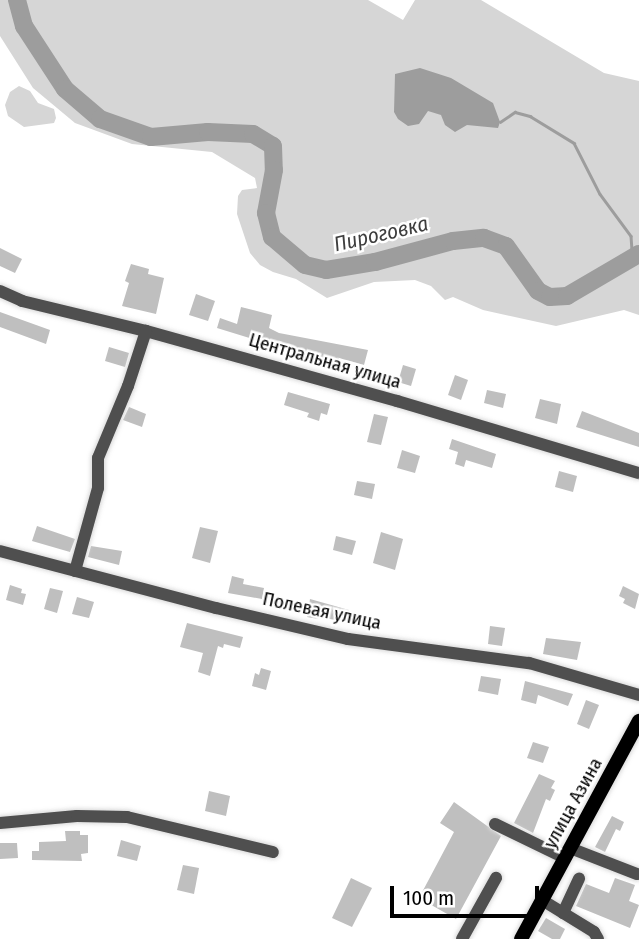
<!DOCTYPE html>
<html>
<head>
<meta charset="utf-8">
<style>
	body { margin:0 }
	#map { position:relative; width:639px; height:939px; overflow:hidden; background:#fff; font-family:"Fira Sans Condensed",sans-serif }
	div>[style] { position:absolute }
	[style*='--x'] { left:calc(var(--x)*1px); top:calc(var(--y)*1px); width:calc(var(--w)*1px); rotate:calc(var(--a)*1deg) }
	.green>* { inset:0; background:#d6d6d6 }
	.water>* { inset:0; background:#9d9d9d }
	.stream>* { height:2.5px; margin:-1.25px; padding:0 1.25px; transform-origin:1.25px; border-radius:1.25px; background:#9d9d9d }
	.river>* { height:18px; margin:-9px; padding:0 9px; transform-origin:9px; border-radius:9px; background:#9d9d9d }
	.building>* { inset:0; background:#bfbfbf }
	.roads { filter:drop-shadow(0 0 2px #dbdbdb) drop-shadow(0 0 2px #dbdbdb) }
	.minor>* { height:12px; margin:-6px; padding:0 6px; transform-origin:6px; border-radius:6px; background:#4f4f4f }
	.major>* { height:14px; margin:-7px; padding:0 7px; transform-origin:7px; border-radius:7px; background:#000 }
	span { translate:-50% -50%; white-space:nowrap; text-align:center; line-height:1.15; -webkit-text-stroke:5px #fff; paint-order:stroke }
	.street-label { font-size:19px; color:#000 }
	.water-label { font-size:21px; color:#3e3e3e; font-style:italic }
	.scale { position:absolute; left:390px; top:886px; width:149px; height:32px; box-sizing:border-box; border:4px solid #000; border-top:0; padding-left:9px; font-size:21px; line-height:24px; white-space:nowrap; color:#000; -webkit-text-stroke:5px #fff; paint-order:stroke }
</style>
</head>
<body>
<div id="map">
	<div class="green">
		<div style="clip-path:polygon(0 0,368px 0,403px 20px,415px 0,481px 0,604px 73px,639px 81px,639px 315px,624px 310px,556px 326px,483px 310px,453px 297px,445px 300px,431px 286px,415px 280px,374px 282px,327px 298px,296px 279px,273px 272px,260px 265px,250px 253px,237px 214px,238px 196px,242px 190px,257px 188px,255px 178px,212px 152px,132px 144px,75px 123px,33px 88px,0 36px)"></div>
		<div style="clip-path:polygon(19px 86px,30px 91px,38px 103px,54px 109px,56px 118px,54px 123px,24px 127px,8px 116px,5px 105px,10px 92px)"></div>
	</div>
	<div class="water">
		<div style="clip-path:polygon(420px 68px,451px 78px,493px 103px,500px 122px,498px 128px,467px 125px,455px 132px,445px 125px,441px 115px,428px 111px,419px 124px,408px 126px,398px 119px,394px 112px,395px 74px)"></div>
	</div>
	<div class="stream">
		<div style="--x:500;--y:122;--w:18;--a:-34"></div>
		<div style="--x:515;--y:112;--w:16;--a:15"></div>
		<div style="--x:530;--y:116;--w:52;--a:31.5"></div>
		<div style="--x:574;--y:143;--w:57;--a:63"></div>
		<div style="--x:600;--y:194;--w:52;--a:53.6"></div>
		<div style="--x:631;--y:236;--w:13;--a:86"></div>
		<div style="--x:632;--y:249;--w:8;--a:40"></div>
	</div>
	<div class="river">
		<div style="--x:17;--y:0;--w:27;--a:75"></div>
		<div style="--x:24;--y:26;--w:75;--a:56.9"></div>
		<div style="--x:65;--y:89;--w:46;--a:40.6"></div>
		<div style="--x:100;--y:119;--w:54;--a:19.4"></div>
		<div style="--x:151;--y:137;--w:57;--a:-5"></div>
		<div style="--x:208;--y:132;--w:45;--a:2.5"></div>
		<div style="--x:253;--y:134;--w:23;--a:31"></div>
		<div style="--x:273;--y:146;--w:24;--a:88"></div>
		<div style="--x:274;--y:170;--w:44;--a:100.5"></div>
		<div style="--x:266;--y:213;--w:25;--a:76"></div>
		<div style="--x:272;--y:237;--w:43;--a:40.3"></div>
		<div style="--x:305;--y:265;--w:22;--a:13"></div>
		<div style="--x:326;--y:270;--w:50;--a:-9.3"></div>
		<div style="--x:375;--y:262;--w:81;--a:-15.1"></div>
		<div style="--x:453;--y:241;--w:31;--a:-6"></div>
		<div style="--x:484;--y:238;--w:23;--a:20"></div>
		<div style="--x:506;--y:246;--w:55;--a:54.6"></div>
		<div style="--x:538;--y:291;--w:13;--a:27"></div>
		<div style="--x:550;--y:297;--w:17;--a:-3"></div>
		<div style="--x:567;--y:296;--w:83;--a:-30.3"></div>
	</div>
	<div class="building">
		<div style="clip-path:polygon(0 248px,22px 259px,15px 273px,0 266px)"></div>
		<div style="clip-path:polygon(131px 264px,149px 269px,148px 274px,164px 278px,156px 314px,122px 306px,129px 283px,125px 281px)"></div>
		<div style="clip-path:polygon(196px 294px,215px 301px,208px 321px,189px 315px)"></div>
		<div style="clip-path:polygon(241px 307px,272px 315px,269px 328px,279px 333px,368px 350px,364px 365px,339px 358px,338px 362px,315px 358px,217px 328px,220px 318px,237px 324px)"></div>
		<div style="clip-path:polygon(0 312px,50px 330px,46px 344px,0 327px)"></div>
		<div style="clip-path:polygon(109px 347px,129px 353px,125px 367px,105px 361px)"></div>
		<div style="clip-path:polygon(403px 365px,416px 369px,411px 386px,398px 382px)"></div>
		<div style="clip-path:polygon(455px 375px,468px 380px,461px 400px,448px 395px)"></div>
		<div style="clip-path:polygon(487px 390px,506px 394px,503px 408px,484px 403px)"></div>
		<div style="clip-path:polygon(288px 392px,330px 404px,327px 415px,321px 413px,319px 421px,307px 417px,309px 413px,284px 405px)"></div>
		<div style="clip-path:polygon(540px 399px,561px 404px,557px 424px,535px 418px)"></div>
		<div style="clip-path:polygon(129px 407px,146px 414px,142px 427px,123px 420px)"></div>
		<div style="clip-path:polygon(582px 411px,639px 433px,639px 447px,576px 427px)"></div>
		<div style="clip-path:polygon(374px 414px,388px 417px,381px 445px,367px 442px)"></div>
		<div style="clip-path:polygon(452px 439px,496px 454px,492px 468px,466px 460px,464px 467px,455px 464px,458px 452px,449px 449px)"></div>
		<div style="clip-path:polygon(402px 450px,420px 456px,415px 473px,397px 468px)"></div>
		<div style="clip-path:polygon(559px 471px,577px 476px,573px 492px,555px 487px)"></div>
		<div style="clip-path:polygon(357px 481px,375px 484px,372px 499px,354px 495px)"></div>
		<div style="clip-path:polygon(37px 526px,75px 539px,70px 552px,32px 541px)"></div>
		<div style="clip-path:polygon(200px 527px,218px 531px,210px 563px,192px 558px)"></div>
		<div style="clip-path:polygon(381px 532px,403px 539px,395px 570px,373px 563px)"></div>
		<div style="clip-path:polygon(336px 536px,356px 541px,352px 555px,333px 550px)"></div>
		<div style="clip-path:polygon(91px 546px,122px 551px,119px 565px,88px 557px)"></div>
		<div style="clip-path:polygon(232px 576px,244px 579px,243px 584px,264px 588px,262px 599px,228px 593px)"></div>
		<div style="clip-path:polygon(10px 585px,22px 589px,21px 593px,26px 594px,23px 605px,6px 600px)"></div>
		<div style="clip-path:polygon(623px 586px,639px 594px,635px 609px,623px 603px,625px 599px,619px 596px)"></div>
		<div style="clip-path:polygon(50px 588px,63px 591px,57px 613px,44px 609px)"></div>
		<div style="clip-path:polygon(77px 597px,94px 602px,89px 618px,72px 614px)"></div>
		<div style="clip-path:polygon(310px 599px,349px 610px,345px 623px,319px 616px,318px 619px,307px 617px)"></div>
		<div style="clip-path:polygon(187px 623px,243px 637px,240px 648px,224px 644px,223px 648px,218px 646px,210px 676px,198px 672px,203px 653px,180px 647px)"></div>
		<div style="clip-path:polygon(490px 626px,505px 628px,502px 646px,488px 644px)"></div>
		<div style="clip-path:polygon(546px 638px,581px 642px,577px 660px,543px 654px)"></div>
		<div style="clip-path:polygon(261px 668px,271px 671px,266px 690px,252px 686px,255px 673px,259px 675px)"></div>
		<div style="clip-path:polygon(481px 676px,501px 679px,498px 695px,478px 691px)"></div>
		<div style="clip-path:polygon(525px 681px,573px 694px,568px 706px,538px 695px,536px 704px,521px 700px)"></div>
		<div style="clip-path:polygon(586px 700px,599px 705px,589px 729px,577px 724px)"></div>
		<div style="clip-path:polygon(533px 742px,549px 747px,543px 763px,527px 758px)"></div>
		<div style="clip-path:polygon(539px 774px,555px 781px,551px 788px,555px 790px,550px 801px,546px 799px,533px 833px,514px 823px)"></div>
		<div style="clip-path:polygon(209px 791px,230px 796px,226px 816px,205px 811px)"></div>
		<div style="clip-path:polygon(454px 802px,501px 836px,456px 919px,419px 898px,454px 832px,440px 823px)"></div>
		<div style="clip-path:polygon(612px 816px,624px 822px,620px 831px,616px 829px,605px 852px,595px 847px)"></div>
		<div style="clip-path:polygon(65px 831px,80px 831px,80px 835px,88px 835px,88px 853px,81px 854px,82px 861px,32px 860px,32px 851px,39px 851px,39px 842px,66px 841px)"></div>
		<div style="clip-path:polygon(121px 840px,141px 846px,137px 861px,117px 856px)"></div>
		<div style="clip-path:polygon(0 843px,17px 843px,18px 858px,0 859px)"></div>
		<div style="clip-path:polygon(183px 865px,199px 868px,194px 894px,177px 890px)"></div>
		<div style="clip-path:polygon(351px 878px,372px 888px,352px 927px,332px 918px)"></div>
		<div style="clip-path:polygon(615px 878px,635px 885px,629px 901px,639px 905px,630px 928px,576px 906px,586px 884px,609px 893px)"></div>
		<div style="clip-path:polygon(546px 918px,565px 929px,560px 939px,552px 939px,538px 931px)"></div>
	</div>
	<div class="roads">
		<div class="minor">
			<div style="--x:0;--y:291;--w:24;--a:24"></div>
			<div style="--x:22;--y:301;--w:128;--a:13.6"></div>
			<div style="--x:146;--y:331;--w:261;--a:15.6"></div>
			<div style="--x:397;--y:401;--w:252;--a:16.6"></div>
			<div style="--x:0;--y:551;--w:223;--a:14.8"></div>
			<div style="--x:216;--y:608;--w:136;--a:13.2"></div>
			<div style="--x:348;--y:639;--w:183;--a:7.6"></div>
			<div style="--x:529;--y:663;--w:115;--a:16.2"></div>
			<div style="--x:75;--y:571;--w:86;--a:-74.5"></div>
			<div style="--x:98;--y:488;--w:30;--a:-90"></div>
			<div style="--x:98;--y:458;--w:78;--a:-67.4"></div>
			<div style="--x:128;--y:386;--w:58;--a:-71.9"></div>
			<div style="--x:0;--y:823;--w:77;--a:-5.2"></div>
			<div style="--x:77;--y:816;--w:50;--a:1.1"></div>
			<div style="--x:127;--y:817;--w:150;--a:13.5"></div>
			<div style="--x:495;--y:824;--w:78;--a:25.9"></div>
			<div style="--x:570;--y:848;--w:72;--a:21.2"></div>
			<div style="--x:542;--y:900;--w:61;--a:31.6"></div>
			<div style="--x:594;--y:932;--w:8;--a:60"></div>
			<div style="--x:563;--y:913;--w:38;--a:-65"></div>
			<div style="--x:462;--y:939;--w:70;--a:-60.9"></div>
		</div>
		<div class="major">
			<div style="--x:521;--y:939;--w:248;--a:-61.6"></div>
		</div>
	</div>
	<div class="street-label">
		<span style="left:325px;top:361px;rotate:16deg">Центральная улица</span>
		<span style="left:322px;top:611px;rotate:12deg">Полевая улица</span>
		<span style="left:573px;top:803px;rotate:-61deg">улица Азина</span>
	</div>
	<div class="water-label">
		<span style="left:381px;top:234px;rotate:-13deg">Пироговка</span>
	</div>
	<div class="scale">100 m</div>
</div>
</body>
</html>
